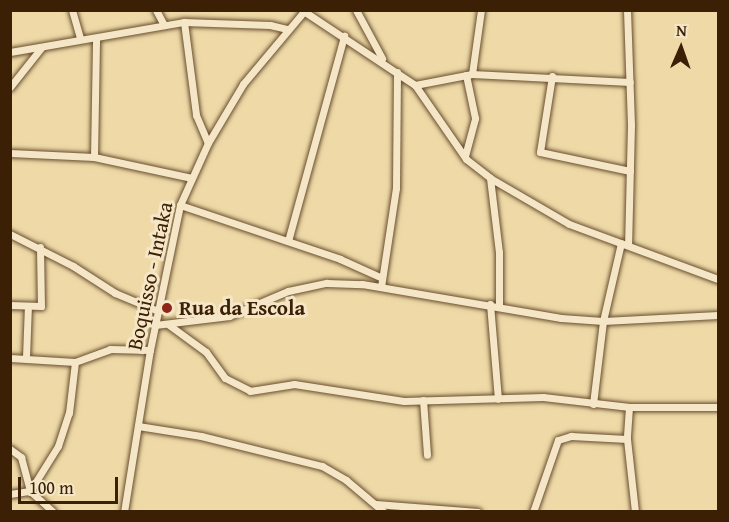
<!DOCTYPE html>
<html>
<head>
<meta charset="utf-8">
<style>
	body { margin:0 }
	#map { position:relative; width:729px; height:522px; overflow:hidden; background:#eed9a7; font-family:"Gentium Book Plus",serif }
	div>[style] { position:absolute }
	[style*='--x'] { left:calc(var(--x)*1px); top:calc(var(--y)*1px); width:calc(var(--w)*1px); rotate:calc(var(--a)*1deg) }
	.roads { filter:drop-shadow(0 0 2px #684e2e) drop-shadow(0 0 2px #684e2e) }
	.minor>* { height:7px; margin:-3.5px; padding:0 3.5px; transform-origin:3.5px; border-radius:3.5px; background:#f4e6c6 }
	.dots>* { width:16px; height:16px; translate:-50% -50%; box-sizing:border-box; border:3px solid #f4e6c6; border-radius:50% }
	span { translate:-50% -50%; white-space:nowrap; text-align:center; line-height:1.15; -webkit-text-stroke:6px #f4e6c6; paint-order:stroke }
	.street-label { font-size:21px; color:#3b2006 }
	.poi-label { font-size:21px; color:#3b2006; font-weight:700 }
	.left { translate:0 -50%; text-align:left }
	.frame { position:absolute; inset:0; border:12px solid #3b2006; pointer-events:none }
	.north { position:absolute; left:651px; top:18px; width:60px; height:60px; -webkit-text-stroke:4px #f4e6c6; paint-order:stroke; rotate:2deg; font-size:16px; font-weight:700; line-height:24px; text-align:center; color:#3b2006 }
	.north::after { content:''; display:block; margin:auto; width:21px; height:27px; background:#3b2006; clip-path:polygon(50% 0,100% 100%,50% 72%,0 100%) }
	.scale { position:absolute; left:18px; top:477px; width:100px; height:27px; box-sizing:border-box; border:3px solid #3b2006; border-top:0; padding-left:8px; font-size:18px; line-height:21px; white-space:nowrap; color:#3b2006; -webkit-text-stroke:4px #f4e6c6; paint-order:stroke }
</style>
</head>
<body>
<div id="map">
	<div class="roads">
		<div class="minor">
			<div style="--x:72;--y:10;--w:29;--a:74"></div>
			<div style="--x:156;--y:10;--w:17;--a:62"></div>
			<div style="--x:302;--y:10;--w:136;--a:33.6"></div>
			<div style="--x:415;--y:85;--w:90;--a:55.4"></div>
			<div style="--x:466;--y:159;--w:31;--a:38"></div>
			<div style="--x:490;--y:178;--w:91;--a:30.2"></div>
			<div style="--x:569;--y:224;--w:159;--a:20.3"></div>
			<div style="--x:356;--y:10;--w:55;--a:61.6"></div>
			<div style="--x:627;--y:10;--w:115;--a:88"></div>
			<div style="--x:631;--y:125;--w:120;--a:91.4"></div>
			<div style="--x:184;--y:22;--w:94;--a:82.6"></div>
			<div style="--x:196;--y:115;--w:30;--a:67"></div>
			<div style="--x:10;--y:52;--w:177;--a:-9.8"></div>
			<div style="--x:184;--y:22;--w:86;--a:2"></div>
			<div style="--x:270;--y:25;--w:18;--a:13"></div>
			<div style="--x:472;--y:74;--w:65;--a:-82"></div>
			<div style="--x:552;--y:76;--w:77;--a:99"></div>
			<div style="--x:540;--y:152;--w:92;--a:11.9"></div>
			<div style="--x:415;--y:85;--w:58;--a:-10.9"></div>
			<div style="--x:472;--y:74;--w:158;--a:2.9"></div>
			<div style="--x:10;--y:87;--w:50;--a:-51.5"></div>
			<div style="--x:10;--y:153;--w:84;--a:2.7"></div>
			<div style="--x:94;--y:157;--w:100;--a:12.1"></div>
			<div style="--x:465;--y:156;--w:39;--a:-75"></div>
			<div style="--x:475;--y:118;--w:44;--a:-101.8"></div>
			<div style="--x:94;--y:157;--w:118;--a:-89"></div>
			<div style="--x:490;--y:178;--w:75;--a:83.1"></div>
			<div style="--x:499;--y:252;--w:53;--a:90"></div>
			<div style="--x:180;--y:205;--w:169;--a:18.6"></div>
			<div style="--x:340;--y:259;--w:46;--a:24.3"></div>
			<div style="--x:10;--y:234;--w:71;--a:26.9"></div>
			<div style="--x:73;--y:266;--w:50;--a:32.7"></div>
			<div style="--x:115;--y:293;--w:47;--a:22.7"></div>
			<div style="--x:288;--y:241;--w:213;--a:-74.7"></div>
			<div style="--x:381;--y:287;--w:100;--a:-81.4"></div>
			<div style="--x:396;--y:188;--w:116;--a:-89.5"></div>
			<div style="--x:490;--y:304;--w:95;--a:85.2"></div>
			<div style="--x:10;--y:305;--w:31;--a:2"></div>
			<div style="--x:41;--y:306;--w:59;--a:-91"></div>
			<div style="--x:155;--y:325;--w:75;--a:-6.9"></div>
			<div style="--x:229;--y:316;--w:64;--a:-23"></div>
			<div style="--x:288;--y:291;--w:40;--a:-12"></div>
			<div style="--x:327;--y:283;--w:35;--a:2"></div>
			<div style="--x:362;--y:284;--w:202;--a:9.7"></div>
			<div style="--x:561;--y:318;--w:42;--a:4.1"></div>
			<div style="--x:603;--y:321;--w:115;--a:-3"></div>
			<div style="--x:169;--y:325;--w:46;--a:36.1"></div>
			<div style="--x:206;--y:352;--w:32;--a:54"></div>
			<div style="--x:225;--y:378;--w:28;--a:27"></div>
			<div style="--x:250;--y:391;--w:45;--a:-9"></div>
			<div style="--x:294;--y:384;--w:111;--a:8.8"></div>
			<div style="--x:404;--y:401;--w:139;--a:-1.6"></div>
			<div style="--x:543;--y:397;--w:87;--a:6.6"></div>
			<div style="--x:629;--y:407;--w:89;--a:0"></div>
			<div style="--x:26;--y:357;--w:51;--a:-87.8"></div>
			<div style="--x:10;--y:358;--w:65;--a:3.5"></div>
			<div style="--x:75;--y:362;--w:37;--a:-20"></div>
			<div style="--x:110;--y:349;--w:40;--a:1.4"></div>
			<div style="--x:423;--y:400;--w:55;--a:85.8"></div>
			<div style="--x:593;--y:404;--w:84;--a:-83.1"></div>
			<div style="--x:603;--y:321;--w:80;--a:-77"></div>
			<div style="--x:629;--y:407;--w:32;--a:94"></div>
			<div style="--x:627;--y:439;--w:73;--a:83.7"></div>
			<div style="--x:138;--y:426;--w:64;--a:9"></div>
			<div style="--x:201;--y:436;--w:125;--a:13.9"></div>
			<div style="--x:322;--y:466;--w:28;--a:30"></div>
			<div style="--x:346;--y:480;--w:50;--a:40.1"></div>
			<div style="--x:10;--y:449;--w:14;--a:36"></div>
			<div style="--x:21;--y:457;--w:35;--a:75"></div>
			<div style="--x:30;--y:491;--w:31;--a:42"></div>
			<div style="--x:10;--y:494;--w:20;--a:-9"></div>
			<div style="--x:30;--y:491;--w:53;--a:-58.1"></div>
			<div style="--x:58;--y:446;--w:35;--a:-72"></div>
			<div style="--x:69;--y:413;--w:51;--a:-83.3"></div>
			<div style="--x:376;--y:504;--w:102;--a:4.5"></div>
			<div style="--x:124;--y:512;--w:164;--a:-80.9"></div>
			<div style="--x:150;--y:350;--w:148;--a:-78.3"></div>
			<div style="--x:180;--y:205;--w:68;--a:-65.7"></div>
			<div style="--x:208;--y:143;--w:69;--a:-59.3"></div>
			<div style="--x:243;--y:84;--w:97;--a:-50"></div>
			<div style="--x:533;--y:512;--w:76;--a:-70.9"></div>
			<div style="--x:558;--y:440;--w:14;--a:-17"></div>
			<div style="--x:571;--y:436;--w:56;--a:3.1"></div>
		</div>
	</div>
	<div class="dots">
		<div style="left:167px;top:308px;background:#8f2418"></div>
	</div>
	<div class="street-label">
		<span style="left:150px;top:276px;rotate:-78deg">Boquisso - Intaka</span>
	</div>
	<div class="poi-label">
		<span class="left" style="left:179px;top:308px">Rua da Escola</span>
	</div>
	<div class="frame"></div>
	<div class="north">N</div>
	<div class="scale">100 m</div>
</div>
</body>
</html>
